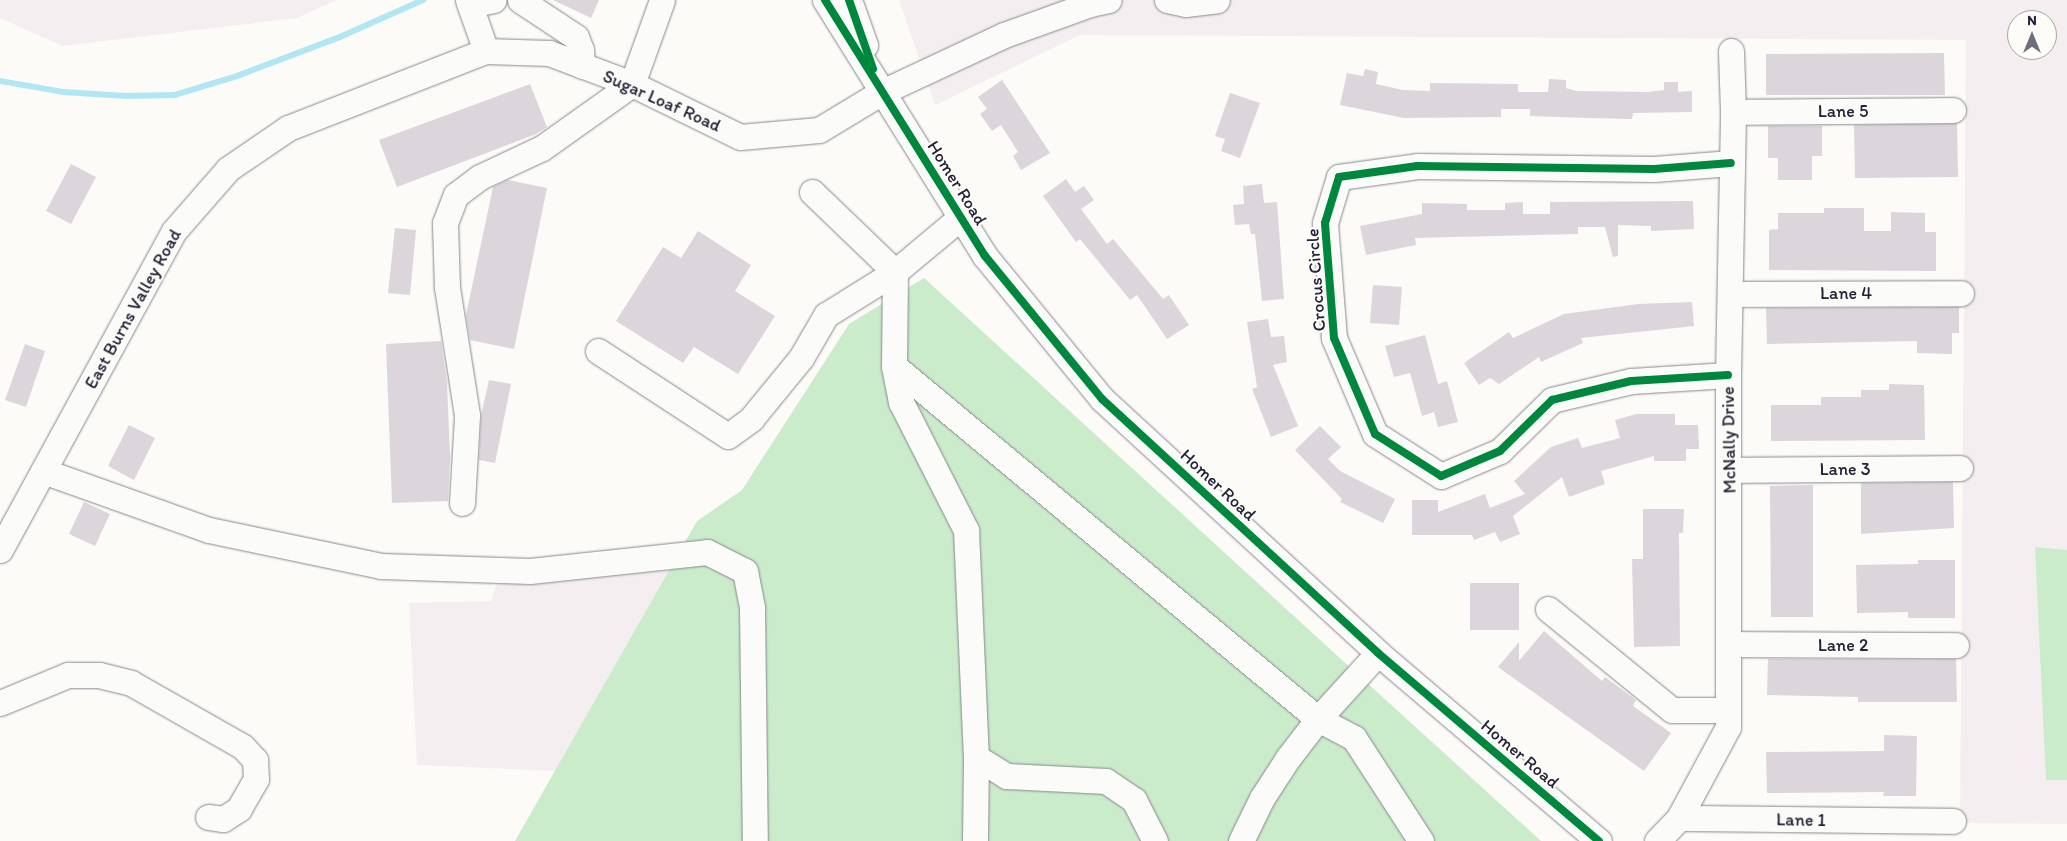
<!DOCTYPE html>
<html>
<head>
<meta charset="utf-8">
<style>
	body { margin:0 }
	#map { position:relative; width:2067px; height:841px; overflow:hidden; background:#fcfbf8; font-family:Itim,sans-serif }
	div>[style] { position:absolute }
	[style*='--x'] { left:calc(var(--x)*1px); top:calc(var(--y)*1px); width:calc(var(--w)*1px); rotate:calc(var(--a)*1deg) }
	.built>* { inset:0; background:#f5eef1 }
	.green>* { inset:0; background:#caeccb }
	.stream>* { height:5.5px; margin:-2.75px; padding:0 2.75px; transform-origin:2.75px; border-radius:2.75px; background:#b1e7f2 }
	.building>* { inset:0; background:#ddd5dc }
	.roads { filter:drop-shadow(0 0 1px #88888c) drop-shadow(0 0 1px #88888c) }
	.minor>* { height:25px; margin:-12.5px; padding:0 12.5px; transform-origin:12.5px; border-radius:12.5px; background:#fbfbf9 }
	.cycleway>* { height:8px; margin:-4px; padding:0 4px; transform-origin:4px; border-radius:4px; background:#00873e }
	span { translate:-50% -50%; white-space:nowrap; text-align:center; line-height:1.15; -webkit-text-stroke:4.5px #fdfcf7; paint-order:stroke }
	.street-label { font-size:18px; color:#22223b }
	.north { position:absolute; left:2007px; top:10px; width:50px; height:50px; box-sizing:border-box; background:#fdfcf7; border:1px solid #a5a5ac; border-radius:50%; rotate:0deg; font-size:14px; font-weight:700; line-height:20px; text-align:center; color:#22223b }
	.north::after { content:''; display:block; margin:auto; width:18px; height:22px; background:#6e6e7d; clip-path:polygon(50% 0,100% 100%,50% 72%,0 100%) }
</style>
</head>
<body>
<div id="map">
	<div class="built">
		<div style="clip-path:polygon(0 0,337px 0,297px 18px,62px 46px,0 18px)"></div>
		<div style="clip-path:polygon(evenodd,899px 0,2067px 0,2067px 824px,1960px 823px,1966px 40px,1080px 35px,935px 105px,899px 0,2017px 20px,2047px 20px,2047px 50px,2017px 50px,2017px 20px)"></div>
		<div style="clip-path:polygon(670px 568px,555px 771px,417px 765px,409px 603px,491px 601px,499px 577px)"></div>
	</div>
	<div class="green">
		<div style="clip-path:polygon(924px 278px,1388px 702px,1541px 841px,515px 841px,697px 521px,742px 490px,849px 324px)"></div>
		<div style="clip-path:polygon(2035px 547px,2067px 550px,2067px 780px,2046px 780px)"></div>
	</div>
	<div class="stream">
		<div style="--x:0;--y:81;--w:65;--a:9.8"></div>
		<div style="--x:64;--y:92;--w:62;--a:3.7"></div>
		<div style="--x:126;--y:96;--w:49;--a:-1.2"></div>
		<div style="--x:175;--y:95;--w:65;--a:-17"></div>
		<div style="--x:237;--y:76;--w:110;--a:-20.7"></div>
		<div style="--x:340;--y:37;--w:91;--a:-24"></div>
	</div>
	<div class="building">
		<div style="clip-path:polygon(553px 0,599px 0,591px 18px)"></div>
		<div style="clip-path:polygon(1944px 53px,1945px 95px,1766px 95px,1766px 54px)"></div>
		<div style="clip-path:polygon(1365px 69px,1378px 72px,1376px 84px,1403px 90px,1430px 91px,1430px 83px,1518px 84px,1518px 92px,1548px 92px,1549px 79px,1566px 80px,1566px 88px,1576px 91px,1647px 92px,1664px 90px,1664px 82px,1678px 82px,1678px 92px,1692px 91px,1692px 112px,1633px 113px,1632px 119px,1587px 118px,1530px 116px,1530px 109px,1501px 109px,1501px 117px,1404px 118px,1340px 105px,1347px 73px,1363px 76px)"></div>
		<div style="clip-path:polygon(1002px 80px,1050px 153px,1021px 170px,1013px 156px,1018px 152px,1001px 125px,992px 131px,980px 114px,987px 109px,978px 97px)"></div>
		<div style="clip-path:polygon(530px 84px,547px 127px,536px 134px,397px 187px,379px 140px)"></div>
		<div style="clip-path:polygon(1230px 93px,1260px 103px,1240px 158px,1221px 151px,1225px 139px,1215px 136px)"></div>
		<div style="clip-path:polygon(1957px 123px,1958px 177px,1855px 178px,1854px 125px)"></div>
		<div style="clip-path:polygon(1768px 126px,1822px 126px,1822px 156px,1812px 156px,1812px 180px,1778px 180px,1778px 158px,1768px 158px)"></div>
		<div style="clip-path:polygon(71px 164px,96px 177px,71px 224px,46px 211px)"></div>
		<div style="clip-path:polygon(1066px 179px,1075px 192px,1084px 186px,1094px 200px,1081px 209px,1107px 244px,1113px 239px,1163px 299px,1169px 295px,1189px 325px,1167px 339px,1137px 295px,1130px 300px,1080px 239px,1076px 242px,1043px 196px)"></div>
		<div style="clip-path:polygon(508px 180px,547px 188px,514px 349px,470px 340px,466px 315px,493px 187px)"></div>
		<div style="clip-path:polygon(1262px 184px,1264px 203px,1277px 202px,1284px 299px,1262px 301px,1255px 234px,1251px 234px,1249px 224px,1235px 225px,1233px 205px,1244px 204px,1243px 186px)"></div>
		<div style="clip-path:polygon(1693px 201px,1694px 229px,1651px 231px,1651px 226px,1618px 225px,1618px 256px,1613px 257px,1605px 227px,1578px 227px,1578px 234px,1415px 238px,1416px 245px,1366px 255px,1360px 226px,1422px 214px,1422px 203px,1467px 204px,1467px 210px,1505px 210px,1505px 203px,1523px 202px,1523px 214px,1550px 214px,1550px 202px)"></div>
		<div style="clip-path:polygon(1824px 208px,1864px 208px,1864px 231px,1891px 231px,1891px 212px,1925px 213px,1925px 232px,1936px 232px,1936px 271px,1769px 270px,1769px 230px,1778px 229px,1778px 213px,1824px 213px)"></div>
		<div style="clip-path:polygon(395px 228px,416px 230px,410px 295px,388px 293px)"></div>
		<div style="clip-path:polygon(698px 231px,751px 265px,735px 291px,775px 316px,738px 374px,694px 347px,683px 363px,616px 321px,663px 247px,681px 258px)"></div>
		<div style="clip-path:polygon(1373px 285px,1402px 287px,1399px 325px,1370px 323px)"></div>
		<div style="clip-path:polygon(1692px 302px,1694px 326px,1581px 338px,1583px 343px,1541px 362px,1539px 357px,1499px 384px,1490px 378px,1479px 385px,1464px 363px,1509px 332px,1513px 338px,1564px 314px,1638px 304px)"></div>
		<div style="clip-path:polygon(1959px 307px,1959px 333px,1952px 333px,1952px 354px,1917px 353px,1917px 341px,1767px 344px,1766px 308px)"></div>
		<div style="clip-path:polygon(1268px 319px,1271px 337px,1284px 336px,1287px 362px,1273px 365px,1298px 426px,1271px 437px,1252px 389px,1257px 387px,1247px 322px)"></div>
		<div style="clip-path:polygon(1425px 335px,1438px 384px,1447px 381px,1458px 422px,1438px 427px,1434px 412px,1422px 416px,1410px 373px,1394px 377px,1385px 346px)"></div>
		<div style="clip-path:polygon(441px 341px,447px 382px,450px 457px,448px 501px,392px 503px,386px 344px)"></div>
		<div style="clip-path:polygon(25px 344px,45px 351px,26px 407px,5px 400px)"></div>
		<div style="clip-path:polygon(489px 380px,511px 384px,495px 463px,479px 460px,481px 416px)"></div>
		<div style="clip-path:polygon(1889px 384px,1924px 385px,1925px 440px,1771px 441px,1771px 405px,1821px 405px,1821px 397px,1861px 397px,1861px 390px,1889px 390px)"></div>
		<div style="clip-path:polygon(1636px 414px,1675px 414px,1675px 425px,1698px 425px,1699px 449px,1686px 449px,1686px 461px,1654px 461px,1654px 456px,1601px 471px,1605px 484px,1569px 497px,1562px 477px,1513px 516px,1520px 534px,1500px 542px,1495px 532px,1474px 540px,1472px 535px,1412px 535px,1412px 500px,1438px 500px,1438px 512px,1485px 494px,1490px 508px,1525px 494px,1514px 481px,1551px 447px,1578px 438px,1582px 448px,1620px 438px,1615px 420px)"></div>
		<div style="clip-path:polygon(129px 425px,155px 438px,134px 480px,108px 466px)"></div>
		<div style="clip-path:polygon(1320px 426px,1341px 447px,1328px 459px,1340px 471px,1395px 499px,1383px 523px,1340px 502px,1342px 499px,1295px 450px)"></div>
		<div style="clip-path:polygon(1953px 482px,1954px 528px,1861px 534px,1861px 483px)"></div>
		<div style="clip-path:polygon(1813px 485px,1813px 617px,1771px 617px,1770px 486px)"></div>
		<div style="clip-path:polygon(84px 502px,110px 514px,95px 546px,69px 534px)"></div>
		<div style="clip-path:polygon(1643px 509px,1684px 509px,1683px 533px,1679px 533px,1680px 646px,1634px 647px,1632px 559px,1643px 559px)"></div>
		<div style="clip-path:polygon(1918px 560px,1955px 560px,1955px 618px,1908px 618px,1908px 612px,1857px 613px,1856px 565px,1918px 564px)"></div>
		<div style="clip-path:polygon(1470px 583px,1519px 583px,1519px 630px,1470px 630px)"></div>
		<div style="clip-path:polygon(1544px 631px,1602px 681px,1605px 677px,1636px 700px,1633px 706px,1671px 733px,1644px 771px,1498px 667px,1519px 642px,1519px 661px)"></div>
		<div style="clip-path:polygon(1768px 659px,1956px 659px,1957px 702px,1858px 702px,1858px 697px,1767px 695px)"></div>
		<div style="clip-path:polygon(1884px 735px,1917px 736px,1916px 796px,1883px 796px,1884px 792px,1767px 793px,1766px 752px,1884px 751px)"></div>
	</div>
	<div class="roads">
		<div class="minor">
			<div style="--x:468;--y:0;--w:54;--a:70.6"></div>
			<div style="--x:486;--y:51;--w:63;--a:1.8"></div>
			<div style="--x:549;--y:53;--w:89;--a:20.5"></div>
			<div style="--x:632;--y:84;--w:120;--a:26.1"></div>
			<div style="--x:740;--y:137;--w:79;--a:-5.1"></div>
			<div style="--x:819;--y:130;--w:74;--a:-31.1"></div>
			<div style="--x:882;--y:92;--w:135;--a:-25"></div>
			<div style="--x:1004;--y:35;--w:91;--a:-19.8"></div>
			<div style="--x:1090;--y:4;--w:19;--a:-12"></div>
			<div style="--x:520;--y:0;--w:67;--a:33.5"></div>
			<div style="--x:576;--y:37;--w:14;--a:69"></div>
			<div style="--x:581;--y:50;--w:16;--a:86"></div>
			<div style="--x:825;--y:0;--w:302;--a:58"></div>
			<div style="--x:985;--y:256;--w:185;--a:50.7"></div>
			<div style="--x:1102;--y:399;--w:375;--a:42.6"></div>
			<div style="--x:1378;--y:653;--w:290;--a:40.4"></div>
			<div style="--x:849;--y:0;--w:48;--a:70.4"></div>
			<div style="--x:1167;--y:0;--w:19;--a:12"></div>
			<div style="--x:1186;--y:4;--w:31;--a:-7"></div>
			<div style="--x:470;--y:5;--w:24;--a:-12"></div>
			<div style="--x:1733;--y:112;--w:220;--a:-0.5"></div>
			<div style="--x:812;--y:192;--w:115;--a:43.9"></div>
			<div style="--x:895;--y:272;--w:94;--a:90.6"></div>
			<div style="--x:894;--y:366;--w:552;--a:39.78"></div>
			<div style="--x:1318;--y:719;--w:41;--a:27.8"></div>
			<div style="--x:1354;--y:738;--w:123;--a:57"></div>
			<div style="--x:1731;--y:294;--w:230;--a:-0.2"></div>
			<div style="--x:598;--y:351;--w:155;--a:33.2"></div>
			<div style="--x:728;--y:436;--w:29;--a:-36"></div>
			<div style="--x:751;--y:419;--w:79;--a:-50.7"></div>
			<div style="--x:801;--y:358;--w:50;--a:-59.8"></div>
			<div style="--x:826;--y:315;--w:81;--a:-31.9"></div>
			<div style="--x:895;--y:272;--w:86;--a:-39.8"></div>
			<div style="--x:894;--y:366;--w:37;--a:79"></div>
			<div style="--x:901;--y:402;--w:144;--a:63.1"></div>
			<div style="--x:966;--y:530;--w:227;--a:87.5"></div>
			<div style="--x:976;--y:757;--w:84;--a:90.7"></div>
			<div style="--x:1728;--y:375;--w:97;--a:176.5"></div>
			<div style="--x:1631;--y:381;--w:81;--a:166.5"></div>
			<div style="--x:1552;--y:400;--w:73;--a:135.6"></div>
			<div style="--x:1500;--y:451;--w:64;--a:157"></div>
			<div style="--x:1441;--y:476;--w:78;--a:-147.5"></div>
			<div style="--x:1375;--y:434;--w:104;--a:-113.1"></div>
			<div style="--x:1334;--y:338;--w:115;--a:-94.5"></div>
			<div style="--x:1325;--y:223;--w:48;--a:-73.1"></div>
			<div style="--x:1339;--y:177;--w:79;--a:-8"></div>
			<div style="--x:1417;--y:166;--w:237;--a:0.7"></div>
			<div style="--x:1654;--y:169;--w:77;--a:-4.5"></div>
			<div style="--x:1730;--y:470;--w:230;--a:-0.5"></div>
			<div style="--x:43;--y:471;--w:176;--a:19.6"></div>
			<div style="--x:209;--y:530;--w:176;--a:11.8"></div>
			<div style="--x:381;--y:566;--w:149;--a:1.9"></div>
			<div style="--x:530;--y:571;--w:178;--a:-6.1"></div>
			<div style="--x:707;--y:552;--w:42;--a:26.6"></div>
			<div style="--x:745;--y:571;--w:38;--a:79"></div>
			<div style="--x:752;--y:608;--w:233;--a:89.3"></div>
			<div style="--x:462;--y:503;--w:88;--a:-86.7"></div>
			<div style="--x:467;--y:415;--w:130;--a:-98.9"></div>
			<div style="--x:447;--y:287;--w:64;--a:-91.8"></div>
			<div style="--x:445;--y:223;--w:30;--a:-69"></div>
			<div style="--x:456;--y:195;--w:30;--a:-37"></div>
			<div style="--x:480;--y:177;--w:68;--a:-25.1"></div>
			<div style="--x:542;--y:148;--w:110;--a:-35.4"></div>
			<div style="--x:632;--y:84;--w:89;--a:-70.3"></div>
			<div style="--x:0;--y:550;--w:363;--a:-61.4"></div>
			<div style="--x:174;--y:231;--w:82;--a:-48.9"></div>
			<div style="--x:228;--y:169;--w:73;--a:-34.3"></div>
			<div style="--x:288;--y:128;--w:212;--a:-21.3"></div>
			<div style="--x:1548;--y:609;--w:160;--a:39.2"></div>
			<div style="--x:1672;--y:710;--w:56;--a:0"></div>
			<div style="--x:1729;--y:644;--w:227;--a:0.3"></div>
			<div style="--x:0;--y:703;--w:74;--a:-22.4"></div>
			<div style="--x:68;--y:675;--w:31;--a:0"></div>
			<div style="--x:99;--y:675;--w:33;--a:14"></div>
			<div style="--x:131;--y:683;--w:129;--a:29.7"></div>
			<div style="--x:243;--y:747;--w:18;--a:47"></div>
			<div style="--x:255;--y:760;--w:19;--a:87"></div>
			<div style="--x:256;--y:779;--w:34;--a:120"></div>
			<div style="--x:239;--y:809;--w:19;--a:148"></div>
			<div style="--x:223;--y:819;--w:15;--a:-172"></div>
			<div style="--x:976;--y:757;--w:36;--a:32"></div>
			<div style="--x:1007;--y:776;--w:99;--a:2.9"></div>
			<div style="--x:1106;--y:781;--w:34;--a:34"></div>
			<div style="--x:1134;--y:800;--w:46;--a:62.9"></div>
			<div style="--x:1679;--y:818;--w:103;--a:-61.7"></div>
			<div style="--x:1728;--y:727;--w:352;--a:-90"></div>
			<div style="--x:1728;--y:375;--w:263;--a:-88.9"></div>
			<div style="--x:1733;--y:112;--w:61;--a:-91.9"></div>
			<div style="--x:1241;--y:841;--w:48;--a:-64"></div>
			<div style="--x:1262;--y:798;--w:48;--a:-57"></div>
			<div style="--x:1288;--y:758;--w:49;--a:-52.4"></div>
			<div style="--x:1318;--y:719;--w:89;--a:-47.7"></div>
			<div style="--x:1657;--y:841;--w:32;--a:-46"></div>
			<div style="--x:1679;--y:818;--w:274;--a:0.6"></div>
		</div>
	</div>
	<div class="cycleway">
		<div style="--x:825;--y:0;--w:302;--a:58"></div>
		<div style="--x:985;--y:256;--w:185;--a:50.7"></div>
		<div style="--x:1102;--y:399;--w:375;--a:42.6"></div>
		<div style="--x:1378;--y:653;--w:290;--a:40.4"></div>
		<div style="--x:849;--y:0;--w:73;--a:70.8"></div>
		<div style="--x:1728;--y:375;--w:97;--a:176.5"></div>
		<div style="--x:1631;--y:381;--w:81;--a:166.5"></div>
		<div style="--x:1552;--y:400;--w:73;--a:135.6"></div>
		<div style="--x:1500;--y:451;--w:64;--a:157"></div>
		<div style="--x:1441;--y:476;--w:78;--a:-147.5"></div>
		<div style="--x:1375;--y:434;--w:104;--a:-113.1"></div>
		<div style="--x:1334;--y:338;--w:115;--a:-94.5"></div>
		<div style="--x:1325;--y:223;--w:48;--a:-73.1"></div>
		<div style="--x:1339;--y:177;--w:79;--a:-8"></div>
		<div style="--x:1417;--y:166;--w:237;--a:0.7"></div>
		<div style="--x:1654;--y:169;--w:77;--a:-4.5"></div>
	</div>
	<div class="street-label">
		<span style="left:662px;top:101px;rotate:24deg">Sugar Loaf Road</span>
		<span style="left:1843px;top:111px">Lane 5</span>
		<span style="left:957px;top:183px;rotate:58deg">Homer Road</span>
		<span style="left:1316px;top:280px;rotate:-94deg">Crocus Circle</span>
		<span style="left:1846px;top:293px">Lane 4</span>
		<span style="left:133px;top:309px;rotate:-61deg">East Burns Valley Road</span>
		<span style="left:1729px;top:440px;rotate:-91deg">McNally Drive</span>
		<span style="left:1845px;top:469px">Lane 3</span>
		<span style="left:1218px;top:485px;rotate:43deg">Homer Road</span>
		<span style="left:1843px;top:645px">Lane 2</span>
		<span style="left:1520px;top:754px;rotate:40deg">Homer Road</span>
		<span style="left:1801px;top:820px;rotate:1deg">Lane 1</span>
	</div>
	<div class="north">N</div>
</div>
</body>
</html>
